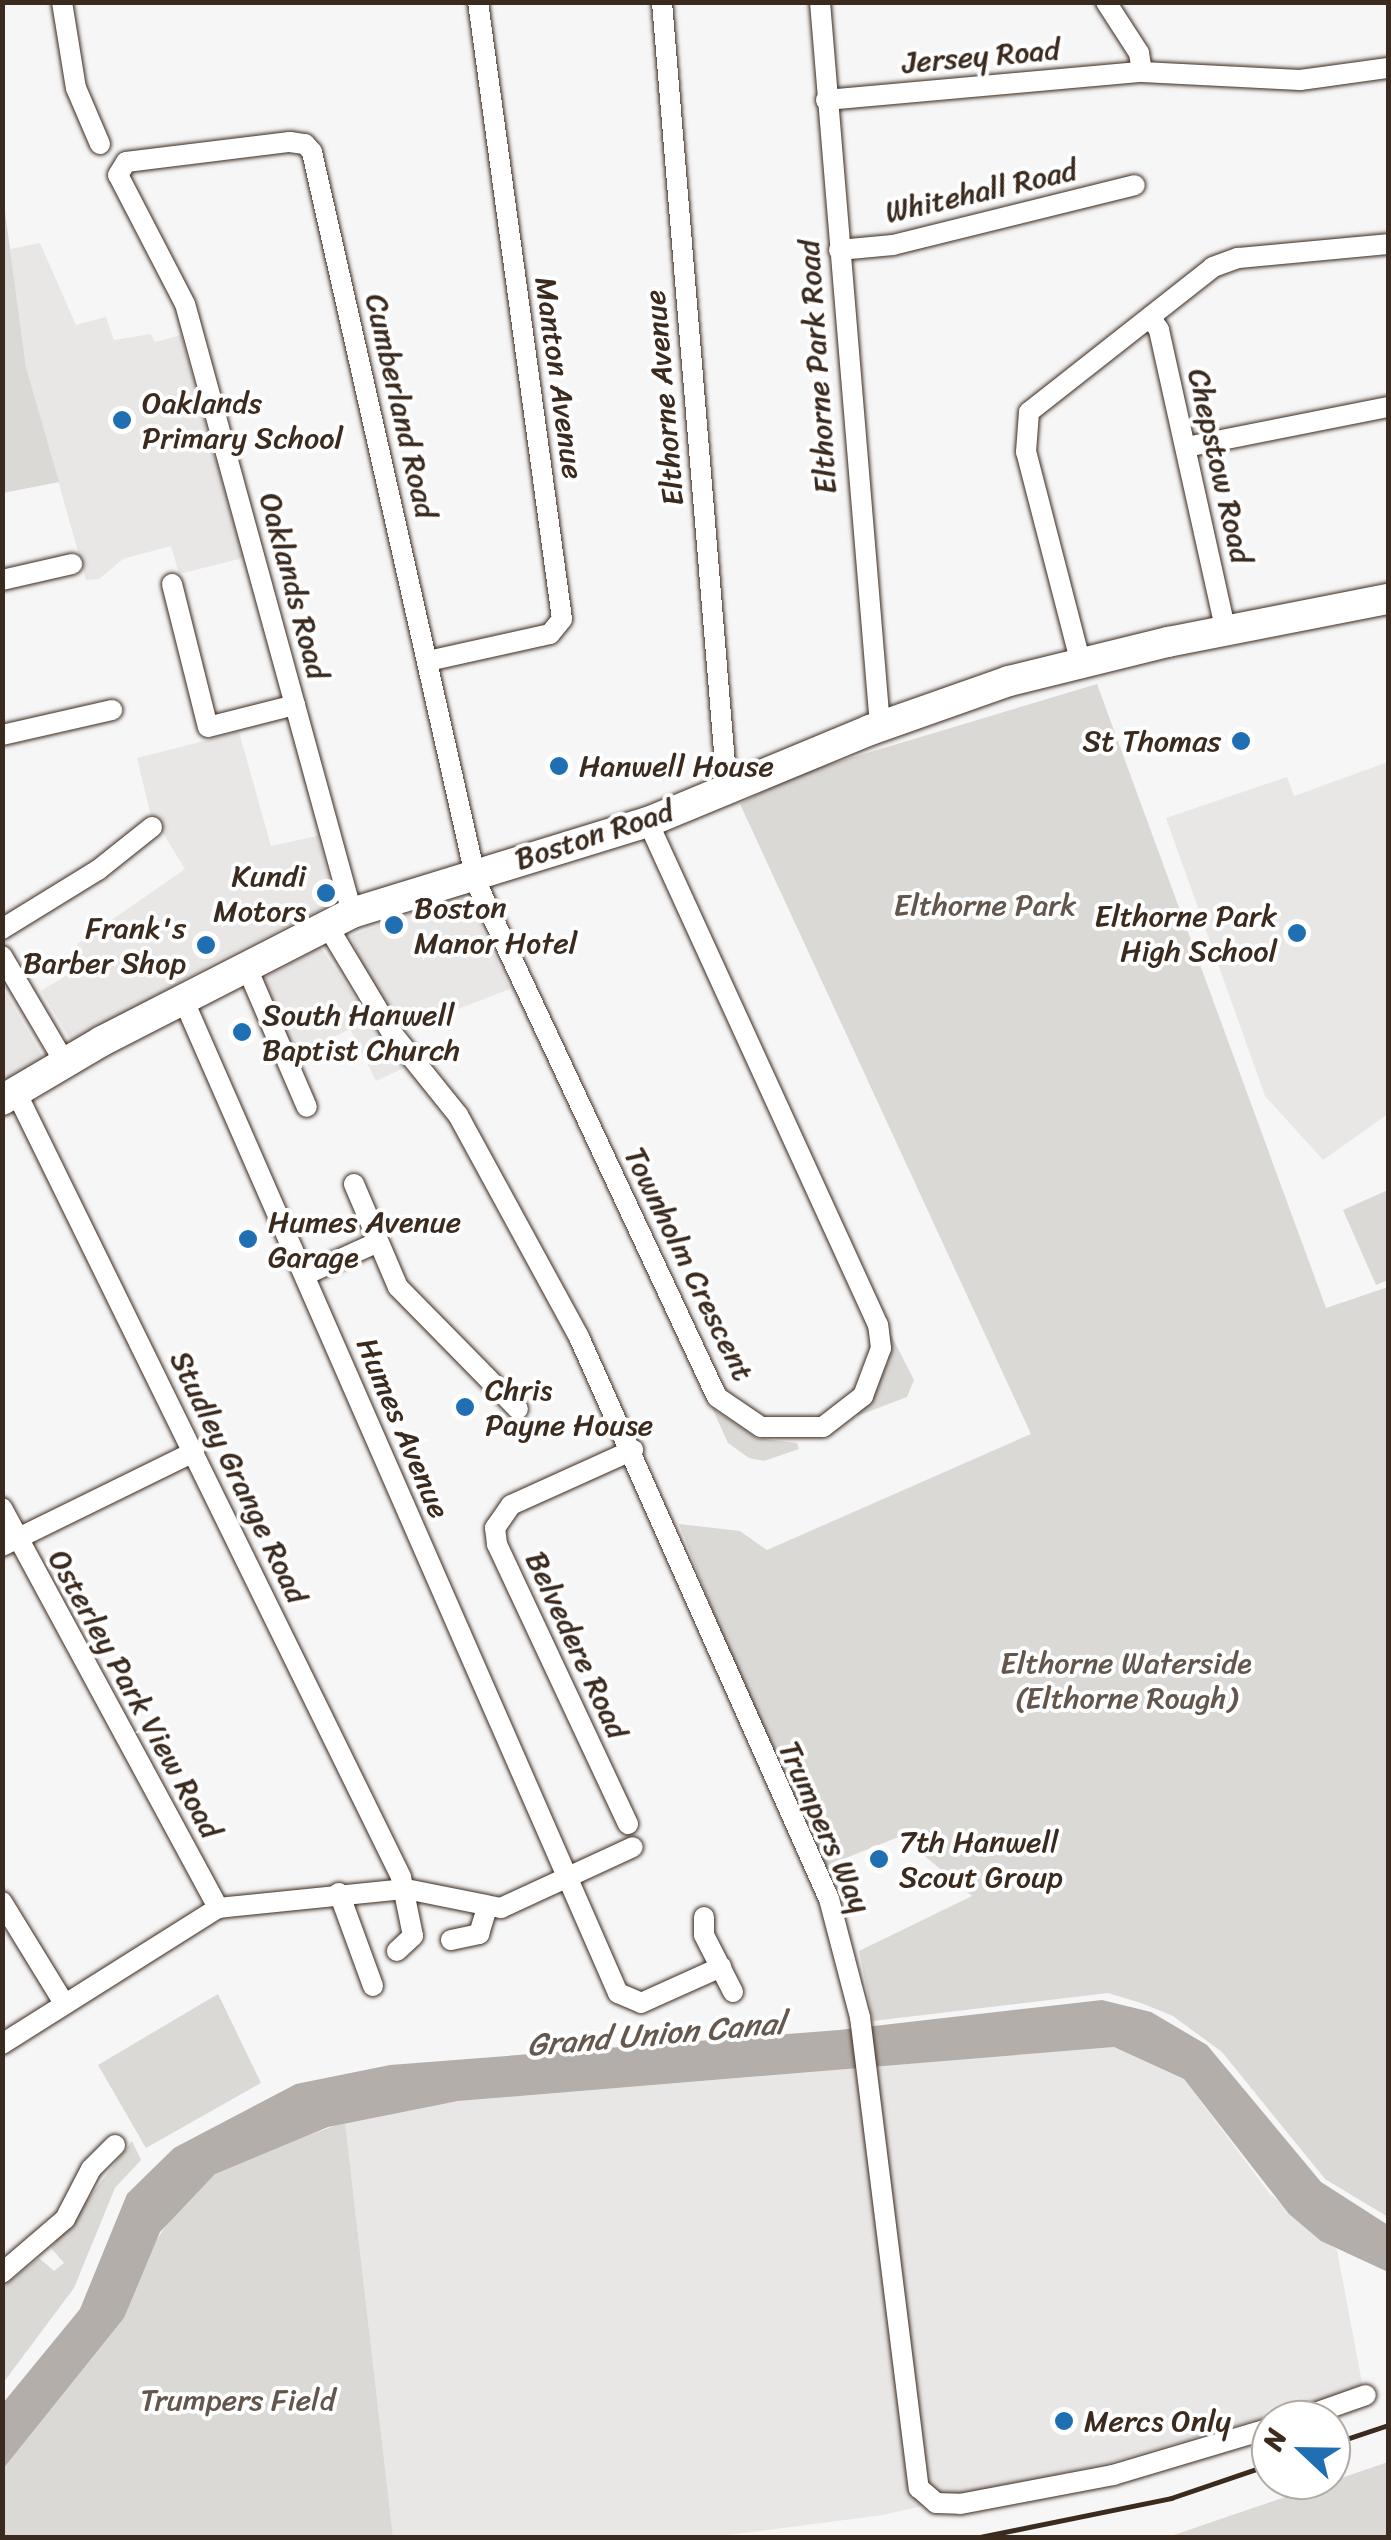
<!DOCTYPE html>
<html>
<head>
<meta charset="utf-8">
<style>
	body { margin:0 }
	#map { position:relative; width:1391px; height:2540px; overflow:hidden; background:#f7f6f6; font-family:Sriracha,sans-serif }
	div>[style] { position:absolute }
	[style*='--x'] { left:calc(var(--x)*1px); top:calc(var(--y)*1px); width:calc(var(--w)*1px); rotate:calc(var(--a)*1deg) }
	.built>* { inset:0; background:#e9e7e6 }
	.green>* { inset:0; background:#dbd9d6 }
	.water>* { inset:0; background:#b4aeaa }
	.roads { filter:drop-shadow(0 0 2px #3b2a1e) drop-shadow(0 0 2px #3b2a1e) }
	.street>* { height:20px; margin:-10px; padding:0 10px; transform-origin:10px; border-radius:10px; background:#fff }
	.primary>* { height:30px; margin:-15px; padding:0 15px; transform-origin:15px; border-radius:15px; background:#fff }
	.rail>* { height:5px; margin:-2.5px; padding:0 2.5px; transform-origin:2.5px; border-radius:2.5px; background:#3b2a1e }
	.dots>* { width:28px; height:28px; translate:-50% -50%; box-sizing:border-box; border:5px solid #fff; border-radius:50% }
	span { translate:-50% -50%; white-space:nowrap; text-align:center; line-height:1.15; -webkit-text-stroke:8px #fff; paint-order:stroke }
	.street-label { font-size:30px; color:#3b2a1e }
	.poi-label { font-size:30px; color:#3b2a1e }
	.left { translate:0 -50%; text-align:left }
	.right { translate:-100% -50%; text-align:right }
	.park-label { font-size:30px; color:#63564c }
	.water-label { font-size:32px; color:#65584f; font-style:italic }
	.frame { position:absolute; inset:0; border:5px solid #3b2a1e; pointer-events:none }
	.north { position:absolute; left:1251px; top:2400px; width:100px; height:100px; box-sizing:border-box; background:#fff; border:2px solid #b1aaa5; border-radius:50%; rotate:292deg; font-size:28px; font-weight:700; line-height:40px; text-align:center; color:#3b2a1e }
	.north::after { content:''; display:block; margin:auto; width:35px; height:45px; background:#1f6fb2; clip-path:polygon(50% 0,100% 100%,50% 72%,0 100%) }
</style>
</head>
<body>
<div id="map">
	<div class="built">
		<div style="clip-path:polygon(40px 243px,76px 325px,106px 317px,114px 340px,151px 334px,155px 342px,181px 335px,243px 558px,179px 574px,171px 546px,123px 559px,99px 579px,86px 580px,26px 367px,10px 249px)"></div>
		<div style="clip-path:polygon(239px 732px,271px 846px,317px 836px,336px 902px,220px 959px,73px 1044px,41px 991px,86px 963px,77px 944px,185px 869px,150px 812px,137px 758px)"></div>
		<div style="clip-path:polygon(1388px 762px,1388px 1114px,1323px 1160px,1265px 1096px,1166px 818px,1287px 777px,1294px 796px)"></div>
		<div style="clip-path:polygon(465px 892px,510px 989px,401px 1031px,369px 984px,351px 936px)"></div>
		<div style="clip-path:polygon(320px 947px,404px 1068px,376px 1081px,350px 1029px,295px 1056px,261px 980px)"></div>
		<div style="clip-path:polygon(2px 987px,44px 1059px,3px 1081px,2px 1081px)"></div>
		<div style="clip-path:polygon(1114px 2047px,1184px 2079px,1270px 2194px,1337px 2250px,1363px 2388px,1108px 2463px,883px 2515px,705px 2538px,393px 2537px,345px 2123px,458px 2101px)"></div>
	</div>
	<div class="green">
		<div style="clip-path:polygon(3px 197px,26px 367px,59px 482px,3px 493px)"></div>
		<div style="clip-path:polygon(1097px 684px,1326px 1308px,1388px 1287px,1388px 2217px,1325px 2179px,1222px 2052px,1173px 2016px,1141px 2003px,1108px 1993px,873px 2021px,859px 1951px,972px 1896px,901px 1836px,823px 1867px,775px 1771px,679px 1524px,740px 1531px,767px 1550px,1031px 1434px,740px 804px,794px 775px)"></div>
		<div style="clip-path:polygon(1388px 1190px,1388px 1280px,1376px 1285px,1343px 1210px)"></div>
		<div style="clip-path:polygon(889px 1331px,914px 1380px,907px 1397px,857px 1416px,888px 1362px)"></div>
		<div style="clip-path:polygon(712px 1408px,756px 1438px,797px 1443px,799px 1449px,764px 1461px,749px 1458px,728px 1443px)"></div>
		<div style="clip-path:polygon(218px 1994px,261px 2083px,146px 2148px,98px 2065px)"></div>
		<div style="clip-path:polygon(345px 2122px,393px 2537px,3px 2538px,3px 2469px,124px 2318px,148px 2253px,173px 2215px,214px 2174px,241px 2159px)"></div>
		<div style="clip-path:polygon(132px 2141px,141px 2160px,115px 2188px,74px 2288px,3px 2383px,3px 2287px,39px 2258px,54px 2271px,64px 2263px,51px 2248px)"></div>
		<div style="clip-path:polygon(1388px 2462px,1388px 2537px,1168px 2537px)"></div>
	</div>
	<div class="water">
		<div style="clip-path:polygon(1102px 2000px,1151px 2012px,1207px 2045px,1321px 2182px,1388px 2225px,1388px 2272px,1321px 2241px,1289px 2214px,1184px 2079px,1114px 2047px,458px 2101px,328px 2127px,215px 2174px,160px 2232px,124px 2318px,3px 2469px,3px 2403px,80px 2309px,127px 2194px,174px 2148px,296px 2084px,390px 2065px,839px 2030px)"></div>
	</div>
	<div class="roads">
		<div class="street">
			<div style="--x:62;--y:2;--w:87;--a:80.8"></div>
			<div style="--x:76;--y:88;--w:61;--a:66.8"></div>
			<div style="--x:662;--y:2;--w:789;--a:85.27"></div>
			<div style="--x:820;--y:2;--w:726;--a:85.26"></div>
			<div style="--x:1106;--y:2;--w:61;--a:57.1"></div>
			<div style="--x:1139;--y:53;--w:19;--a:81"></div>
			<div style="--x:1142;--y:72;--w:158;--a:2.9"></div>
			<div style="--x:1300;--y:80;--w:89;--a:-7.8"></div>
			<div style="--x:826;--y:100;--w:317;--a:-5.1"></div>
			<div style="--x:839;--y:250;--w:54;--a:-5.3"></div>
			<div style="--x:893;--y:245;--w:249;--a:-13.9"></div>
			<div style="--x:1150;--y:317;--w:16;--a:55"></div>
			<div style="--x:1159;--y:330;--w:308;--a:77.5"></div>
			<div style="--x:1186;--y:447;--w:206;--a:-11.2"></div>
			<div style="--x:2;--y:580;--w:72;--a:-12.9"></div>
			<div style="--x:172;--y:584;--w:147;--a:75.9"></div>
			<div style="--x:208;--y:727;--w:90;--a:-14.2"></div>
			<div style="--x:428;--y:661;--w:125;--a:-12.5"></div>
			<div style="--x:550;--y:634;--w:19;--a:-51"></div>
			<div style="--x:562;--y:619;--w:623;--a:-97.75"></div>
			<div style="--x:1081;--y:664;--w:219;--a:-104.5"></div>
			<div style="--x:1026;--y:452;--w:40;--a:-85.7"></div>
			<div style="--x:1029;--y:412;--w:234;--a:-38.2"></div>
			<div style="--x:1213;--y:267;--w:27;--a:-20"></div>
			<div style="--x:1238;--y:258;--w:151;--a:-5.3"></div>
			<div style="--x:2;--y:735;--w:113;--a:-12.8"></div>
			<div style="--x:352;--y:913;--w:631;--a:-105.33"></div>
			<div style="--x:185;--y:304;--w:145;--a:-117.4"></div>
			<div style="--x:118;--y:175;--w:15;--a:-58"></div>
			<div style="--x:126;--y:162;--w:165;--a:-7"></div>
			<div style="--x:290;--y:142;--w:15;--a:8"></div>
			<div style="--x:305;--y:144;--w:11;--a:49"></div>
			<div style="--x:312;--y:152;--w:750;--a:77.3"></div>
			<div style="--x:477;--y:884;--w:566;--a:64.93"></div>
			<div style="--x:717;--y:1397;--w:53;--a:34.3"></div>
			<div style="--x:761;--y:1427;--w:62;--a:0"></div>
			<div style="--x:823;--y:1427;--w:51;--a:-37.8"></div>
			<div style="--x:863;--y:1396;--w:51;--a:-69.4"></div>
			<div style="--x:881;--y:1348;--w:23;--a:-97"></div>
			<div style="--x:878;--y:1325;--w:553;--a:-114.57"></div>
			<div style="--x:327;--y:925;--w:126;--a:59"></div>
			<div style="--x:392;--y:1033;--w:105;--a:51.2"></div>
			<div style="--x:458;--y:1115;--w:253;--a:61.4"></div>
			<div style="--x:579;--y:1337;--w:615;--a:66.02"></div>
			<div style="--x:829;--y:1899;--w:122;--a:75.3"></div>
			<div style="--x:860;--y:2017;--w:475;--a:82.9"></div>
			<div style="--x:919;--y:2488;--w:23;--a:41"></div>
			<div style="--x:936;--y:2503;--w:24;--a:2"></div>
			<div style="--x:960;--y:2504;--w:156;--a:-10.7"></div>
			<div style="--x:1113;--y:2475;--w:165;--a:-16.6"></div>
			<div style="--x:2;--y:929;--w:113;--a:-31.6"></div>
			<div style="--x:98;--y:870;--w:69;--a:-38.5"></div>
			<div style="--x:2;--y:956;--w:124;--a:59.5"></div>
			<div style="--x:247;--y:968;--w:151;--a:66.7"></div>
			<div style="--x:184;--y:1001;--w:1083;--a:66.37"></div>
			<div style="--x:618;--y:1993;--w:25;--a:23"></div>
			<div style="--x:641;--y:2003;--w:88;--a:-24.2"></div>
			<div style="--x:16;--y:1092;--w:874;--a:63.87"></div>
			<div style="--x:401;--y:1877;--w:60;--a:78.5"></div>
			<div style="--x:413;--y:1936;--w:22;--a:137"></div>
			<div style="--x:354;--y:1184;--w:112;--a:66.9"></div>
			<div style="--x:398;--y:1287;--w:171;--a:45.5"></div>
			<div style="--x:305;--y:1275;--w:80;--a:-24.3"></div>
			<div style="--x:2;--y:1508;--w:455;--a:61.6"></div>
			<div style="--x:2;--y:1546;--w:214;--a:-26.1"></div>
			<div style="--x:628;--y:1824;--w:309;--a:-115.1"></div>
			<div style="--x:497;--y:1544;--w:16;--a:-97"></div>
			<div style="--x:495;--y:1528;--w:28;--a:-55"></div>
			<div style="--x:511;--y:1505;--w:134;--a:-24.3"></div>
			<div style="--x:339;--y:1893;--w:99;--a:69.9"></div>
			<div style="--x:2;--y:1902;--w:119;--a:58.5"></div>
			<div style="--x:704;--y:1917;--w:18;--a:90"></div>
			<div style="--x:704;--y:1935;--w:64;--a:63"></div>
			<div style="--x:451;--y:1940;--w:29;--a:-12"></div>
			<div style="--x:479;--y:1934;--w:27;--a:-73"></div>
			<div style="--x:2;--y:2044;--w:255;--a:-32.2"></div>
			<div style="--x:218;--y:1908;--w:189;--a:-5.8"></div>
			<div style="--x:406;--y:1889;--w:97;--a:11.3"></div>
			<div style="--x:501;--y:1908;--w:145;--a:-24.8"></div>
			<div style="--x:2;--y:2273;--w:83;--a:-40.6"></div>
			<div style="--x:65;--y:2219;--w:56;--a:-62.5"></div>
			<div style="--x:91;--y:2169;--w:34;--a:-45"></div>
			<div style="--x:1295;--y:2420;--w:75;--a:-19.4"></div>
		</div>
		<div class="primary">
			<div style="--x:2;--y:1100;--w:116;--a:-30.5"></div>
			<div style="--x:102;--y:1041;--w:281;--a:-27.1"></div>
			<div style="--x:352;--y:913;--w:310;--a:-17.1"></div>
			<div style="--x:648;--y:822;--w:240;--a:-22.5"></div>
			<div style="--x:870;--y:730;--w:147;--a:-19.4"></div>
			<div style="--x:1009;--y:681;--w:164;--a:-13.8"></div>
			<div style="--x:1168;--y:642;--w:224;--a:-11.1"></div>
		</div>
	</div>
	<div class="rail">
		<div style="--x:1331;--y:2444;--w:60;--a:-18.4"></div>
		<div style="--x:975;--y:2538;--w:200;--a:-11.5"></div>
		<div style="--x:1171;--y:2498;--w:106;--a:-18.8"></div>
	</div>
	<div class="dots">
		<div style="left:122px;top:420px;background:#1f6fb2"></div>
		<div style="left:1241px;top:741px;background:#1f6fb2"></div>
		<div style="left:559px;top:766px;background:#1f6fb2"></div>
		<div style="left:326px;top:893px;background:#1f6fb2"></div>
		<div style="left:394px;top:925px;background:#1f6fb2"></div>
		<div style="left:1297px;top:933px;background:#1f6fb2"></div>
		<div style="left:206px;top:945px;background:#1f6fb2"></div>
		<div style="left:242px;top:1032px;background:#1f6fb2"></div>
		<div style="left:248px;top:1239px;background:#1f6fb2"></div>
		<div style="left:465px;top:1407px;background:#1f6fb2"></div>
		<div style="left:879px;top:1859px;background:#1f6fb2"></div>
		<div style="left:1064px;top:2421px;background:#1f6fb2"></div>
	</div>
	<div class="street-label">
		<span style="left:981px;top:56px;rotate:-5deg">Jersey Road</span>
		<span style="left:981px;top:191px;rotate:-13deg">Whitehall Road</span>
		<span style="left:817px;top:367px;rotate:-94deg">Elthorne Park Road</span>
		<span style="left:559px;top:378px;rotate:82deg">Manton Avenue</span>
		<span style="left:664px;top:398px;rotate:-95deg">Elthorne Avenue</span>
		<span style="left:401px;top:406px;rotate:77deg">Cumberland Road</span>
		<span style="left:1220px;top:466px;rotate:77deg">Chepstow Road</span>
		<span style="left:294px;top:586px;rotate:75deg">Oaklands Road</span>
		<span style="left:594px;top:835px;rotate:-18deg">Boston Road</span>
		<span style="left:689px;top:1264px;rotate:64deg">Townholm Crescent</span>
		<span style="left:403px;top:1428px;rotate:67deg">Humes Avenue</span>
		<span style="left:239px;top:1477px;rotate:64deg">Studley Grange Road</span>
		<span style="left:577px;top:1645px;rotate:65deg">Belvedere Road</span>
		<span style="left:135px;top:1694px;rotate:61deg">Osterley Park View Road</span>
		<span style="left:825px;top:1827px;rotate:66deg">Trumpers Way</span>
	</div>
	<div class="poi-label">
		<span class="left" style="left:142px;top:420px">Oaklands<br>Primary School</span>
		<span class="right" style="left:1221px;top:741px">St Thomas</span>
		<span class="left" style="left:579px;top:766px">Hanwell House</span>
		<span class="right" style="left:306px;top:893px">Kundi<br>Motors</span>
		<span class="left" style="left:414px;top:925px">Boston<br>Manor Hotel</span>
		<span class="right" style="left:1277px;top:933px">Elthorne Park<br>High School</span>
		<span class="right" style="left:186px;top:945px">Frank's<br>Barber Shop</span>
		<span class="left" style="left:262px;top:1032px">South Hanwell<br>Baptist Church</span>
		<span class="left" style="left:268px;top:1239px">Humes Avenue<br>Garage</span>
		<span class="left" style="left:485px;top:1407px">Chris<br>Payne House</span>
		<span class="left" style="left:899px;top:1859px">7th Hanwell<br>Scout Group</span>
		<span class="left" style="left:1084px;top:2421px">Mercs Only</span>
	</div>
	<div class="park-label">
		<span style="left:985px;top:905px">Elthorne Park</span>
		<span style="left:1126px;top:1680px">Elthorne Waterside<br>(Elthorne Rough)</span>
		<span style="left:238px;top:2400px">Trumpers Field</span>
	</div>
	<div class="water-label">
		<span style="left:656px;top:2035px;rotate:-5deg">Grand Union Canal</span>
	</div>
	<div class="frame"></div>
	<div class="north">N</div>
</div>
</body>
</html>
